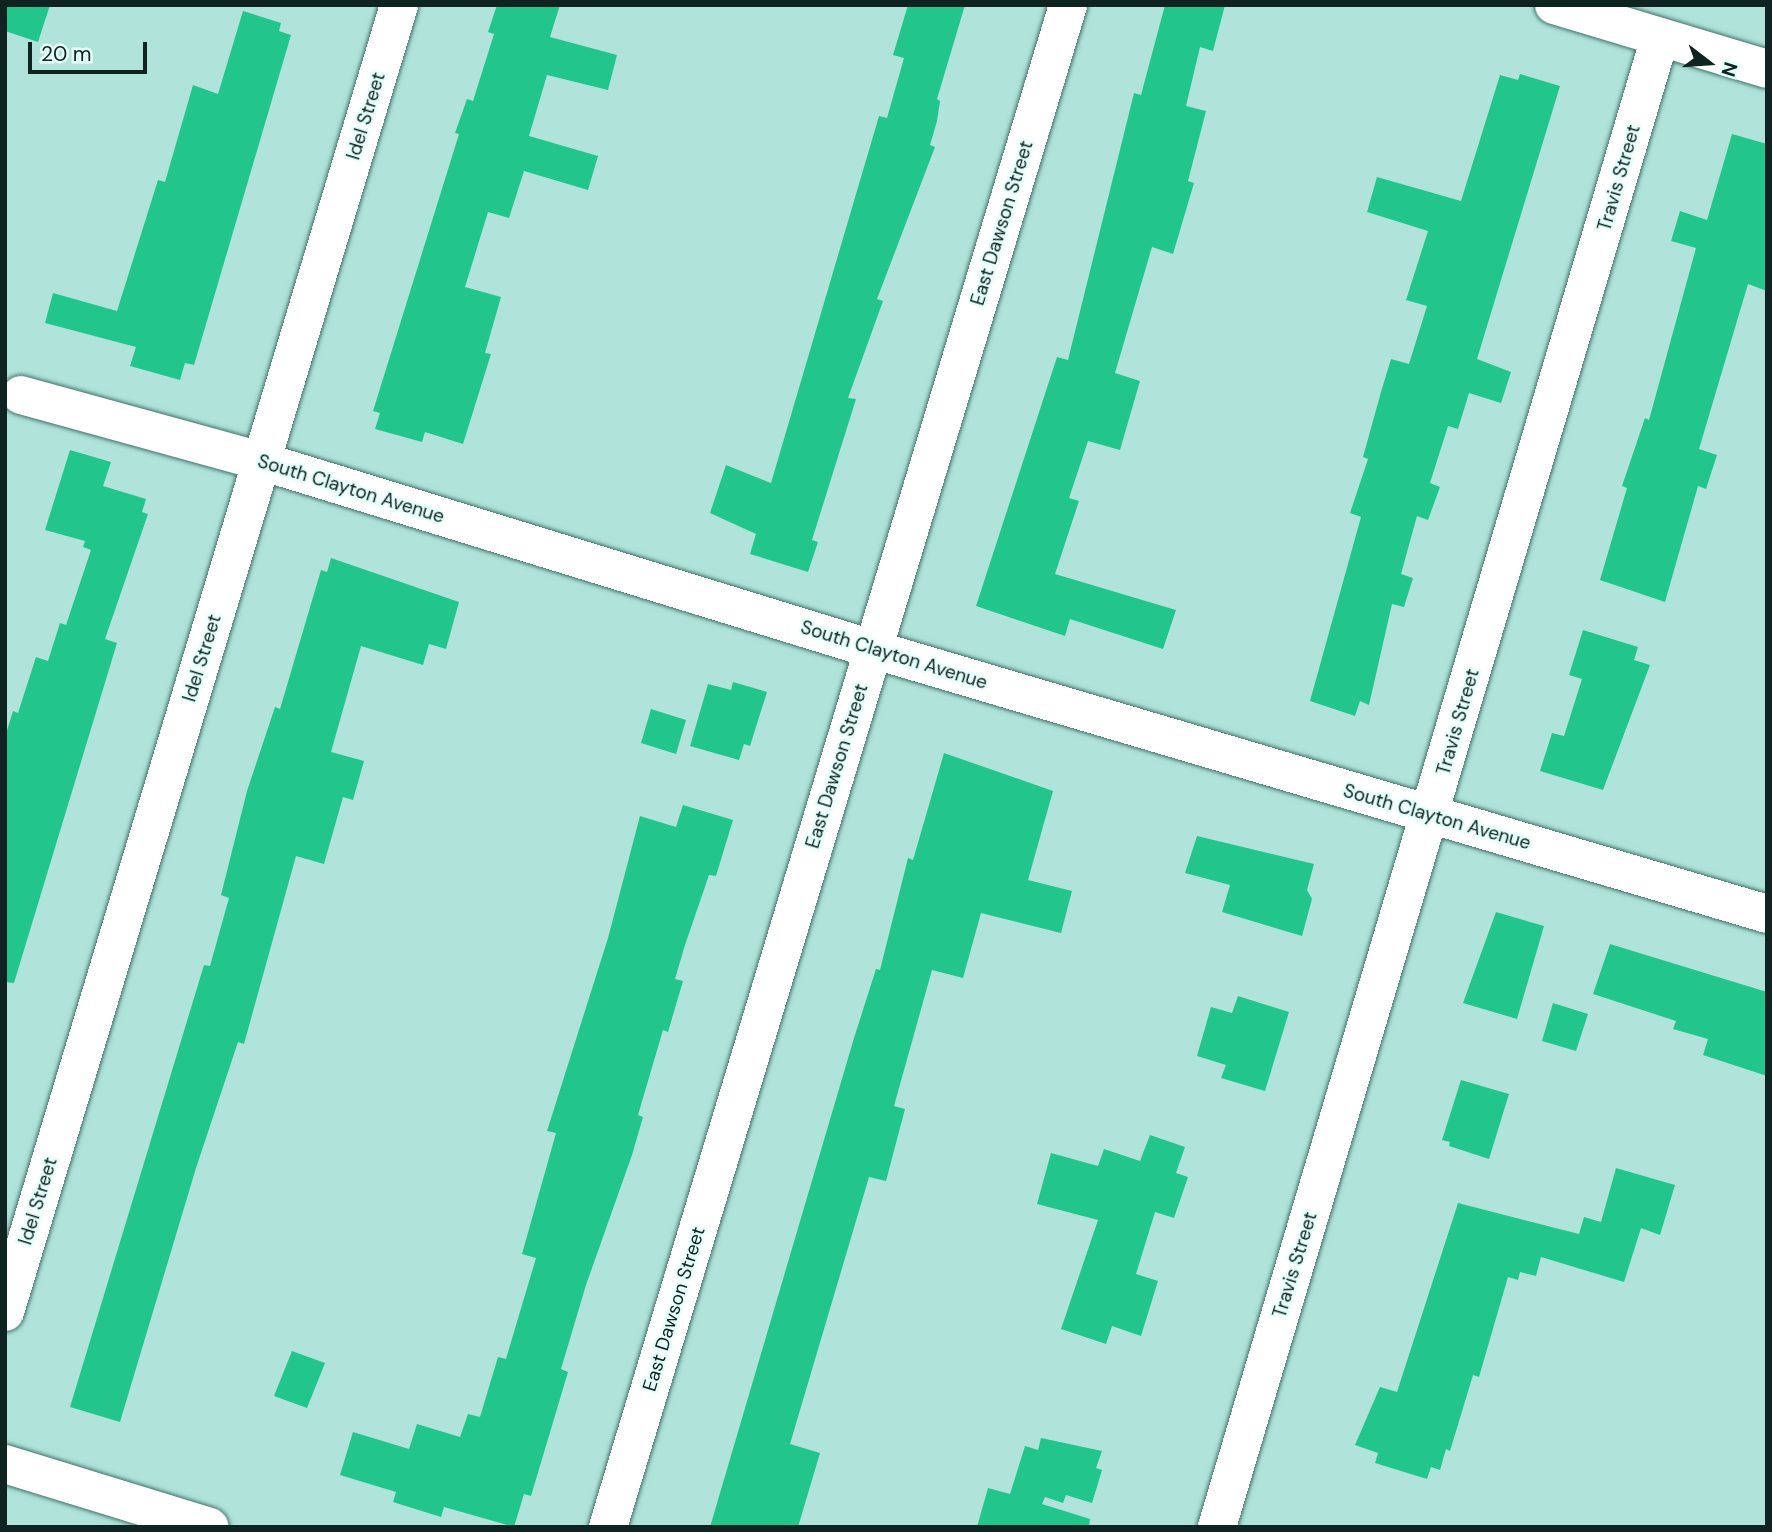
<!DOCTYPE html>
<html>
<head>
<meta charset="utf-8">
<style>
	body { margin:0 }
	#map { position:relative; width:1772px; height:1532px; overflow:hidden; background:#b0e4da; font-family:"DM Sans",sans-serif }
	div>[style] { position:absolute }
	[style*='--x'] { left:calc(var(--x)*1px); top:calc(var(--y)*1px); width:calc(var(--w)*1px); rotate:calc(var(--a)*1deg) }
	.building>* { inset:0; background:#22c58b }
	.roads { filter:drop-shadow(0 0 2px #41726a) drop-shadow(0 0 2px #41726a) }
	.street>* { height:38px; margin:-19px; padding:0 19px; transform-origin:19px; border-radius:19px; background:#fff }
	.secondary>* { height:38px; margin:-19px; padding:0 19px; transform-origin:19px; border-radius:19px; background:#fff }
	span { translate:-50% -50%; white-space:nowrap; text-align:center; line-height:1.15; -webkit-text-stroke:5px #e5fffa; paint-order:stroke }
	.street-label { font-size:19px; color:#0f2320 }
	.frame { position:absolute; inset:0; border:7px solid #0f2320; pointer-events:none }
	.north { position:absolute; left:1674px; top:28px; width:70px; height:70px; -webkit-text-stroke:5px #e5fffa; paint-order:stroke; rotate:107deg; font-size:19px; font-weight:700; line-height:28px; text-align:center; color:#0f2320 }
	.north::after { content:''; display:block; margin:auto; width:24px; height:32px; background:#0f2320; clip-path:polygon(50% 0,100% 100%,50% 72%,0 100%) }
	.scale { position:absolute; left:28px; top:42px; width:119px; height:32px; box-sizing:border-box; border:4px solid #0f2320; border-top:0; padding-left:9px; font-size:21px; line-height:24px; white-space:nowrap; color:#0f2320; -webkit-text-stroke:5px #e5fffa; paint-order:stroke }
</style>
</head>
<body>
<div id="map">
	<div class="building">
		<div style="clip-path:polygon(5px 5px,50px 5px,38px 42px,5px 31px)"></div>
		<div style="clip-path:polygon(497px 5px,560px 5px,550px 37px,617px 55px,608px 90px,547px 75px,529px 136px,598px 156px,588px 190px,524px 171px,509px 218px,488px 212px,465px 287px,501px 297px,485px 353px,491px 354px,463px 444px,425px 432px,422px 442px,375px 429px,380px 413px,373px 411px,459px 134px,455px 133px,467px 99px,473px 101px,494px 34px,488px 32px)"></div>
		<div style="clip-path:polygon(908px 5px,965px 5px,937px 99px,940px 101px,937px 121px,930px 145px,935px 147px,877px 299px,883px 301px,848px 398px,856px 399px,812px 540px,818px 542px,808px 572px,750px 554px,756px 534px,710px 513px,726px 465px,771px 483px,879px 116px,887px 118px,904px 58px,893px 55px)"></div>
		<div style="clip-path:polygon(1165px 5px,1225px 5px,1213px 51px,1200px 47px,1186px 106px,1206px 111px,1188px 181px,1194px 183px,1173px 254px,1152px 247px,1115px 373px,1140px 381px,1120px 450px,1088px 441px,1069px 498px,1079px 501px,1055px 574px,1176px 610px,1163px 649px,1070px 619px,1065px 636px,976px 606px,1057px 357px,1068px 360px,1134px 93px,1141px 95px)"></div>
		<div style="clip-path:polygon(243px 11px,281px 23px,279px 31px,291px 35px,194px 365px,185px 363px,180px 380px,130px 366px,136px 347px,45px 323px,53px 293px,117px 311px,158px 180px,165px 182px,193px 85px,218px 94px)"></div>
		<div style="clip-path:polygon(1520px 74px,1560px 86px,1477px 359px,1511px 372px,1501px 403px,1469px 393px,1458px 429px,1448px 426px,1430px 483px,1440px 487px,1428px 520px,1417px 516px,1401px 574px,1413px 578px,1404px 607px,1392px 604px,1369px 705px,1360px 701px,1355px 716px,1310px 701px,1361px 517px,1350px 513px,1368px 459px,1363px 457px,1381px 392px,1391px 359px,1409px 364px,1427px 306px,1406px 300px,1428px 231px,1367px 212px,1377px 177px,1461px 201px,1500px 75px,1518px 80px)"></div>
		<div style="clip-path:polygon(1732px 134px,1767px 144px,1767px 291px,1748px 284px,1699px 449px,1717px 455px,1706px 489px,1698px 486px,1665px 602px,1600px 580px,1627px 488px,1622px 486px,1645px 418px,1649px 420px,1696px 248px,1671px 241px,1680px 211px,1707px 220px)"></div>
		<div style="clip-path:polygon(70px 450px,111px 462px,103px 486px,146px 499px,142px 512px,148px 514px,105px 639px,117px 643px,14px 983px,5px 982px,5px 737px,13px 711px,18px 713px,36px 657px,48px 661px,60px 623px,66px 625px,91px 550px,83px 547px,85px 541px,45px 530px)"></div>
		<div style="clip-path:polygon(331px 558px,459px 602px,446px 649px,429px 644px,423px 665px,361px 646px,331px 752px,364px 761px,353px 800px,343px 797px,324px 864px,296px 856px,244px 1044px,238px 1042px,196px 1168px,120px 1422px,70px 1407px,204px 965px,210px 966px,229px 898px,221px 895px,247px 791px,275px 707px,280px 709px,321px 570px,327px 572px)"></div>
		<div style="clip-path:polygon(1583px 630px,1638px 647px,1634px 660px,1650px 665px,1603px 790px,1540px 771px,1552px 733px,1564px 736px,1582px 679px,1569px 675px)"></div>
		<div style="clip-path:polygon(733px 682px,767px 692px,750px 746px,744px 744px,739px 760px,690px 746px,708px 684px,731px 690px)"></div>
		<div style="clip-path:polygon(651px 709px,686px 720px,676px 754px,641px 743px)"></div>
		<div style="clip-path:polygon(944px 753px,1053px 791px,1028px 880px,1072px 891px,1061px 933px,981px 913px,963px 978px,932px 970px,894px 1106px,905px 1109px,886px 1181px,869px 1177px,790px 1444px,820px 1453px,798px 1527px,710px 1527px,854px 1038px,876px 969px,880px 970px,908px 858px,913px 860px)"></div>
		<div style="clip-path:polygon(683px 805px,733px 820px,716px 876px,709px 875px,685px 945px,675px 979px,683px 981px,668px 1032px,663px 1030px,638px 1115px,643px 1117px,632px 1155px,586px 1285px,561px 1369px,568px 1372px,531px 1496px,524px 1494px,514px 1527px,444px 1507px,441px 1517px,393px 1502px,396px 1492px,340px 1475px,353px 1432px,409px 1449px,417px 1424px,460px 1437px,468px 1414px,480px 1417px,498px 1357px,506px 1359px,536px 1258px,522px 1254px,556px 1133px,547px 1131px,608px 938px,640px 816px,676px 827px)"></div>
		<div style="clip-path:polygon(1197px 836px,1314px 864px,1307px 890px,1312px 899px,1302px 936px,1222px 912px,1230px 885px,1185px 873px)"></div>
		<div style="clip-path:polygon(1496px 912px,1544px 926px,1517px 1019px,1463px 1003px)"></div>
		<div style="clip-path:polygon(1610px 944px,1767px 992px,1767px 1076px,1703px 1055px,1708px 1039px,1673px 1029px,1676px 1021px,1593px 994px)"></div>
		<div style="clip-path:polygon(1238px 996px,1289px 1012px,1265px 1091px,1221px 1078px,1226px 1065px,1197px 1056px,1211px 1007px,1232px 1013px)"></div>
		<div style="clip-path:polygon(1553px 1003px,1588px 1014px,1576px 1051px,1542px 1041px)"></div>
		<div style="clip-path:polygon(1461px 1080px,1509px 1094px,1489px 1159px,1449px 1146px,1450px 1142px,1442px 1140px)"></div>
		<div style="clip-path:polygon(1150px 1135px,1185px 1147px,1176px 1173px,1188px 1177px,1174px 1218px,1155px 1212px,1136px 1274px,1158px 1281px,1141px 1336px,1112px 1326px,1106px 1344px,1061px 1329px,1098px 1220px,1037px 1204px,1051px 1153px,1098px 1166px,1104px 1149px,1140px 1161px)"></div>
		<div style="clip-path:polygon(1616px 1168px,1675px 1185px,1660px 1235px,1641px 1228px,1624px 1282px,1541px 1257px,1536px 1276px,1520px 1272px,1518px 1280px,1508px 1277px,1479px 1377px,1473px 1375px,1450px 1451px,1446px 1449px,1440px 1470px,1431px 1467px,1427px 1479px,1375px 1463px,1378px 1453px,1355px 1445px,1380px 1387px,1397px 1392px,1458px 1203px,1579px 1234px,1584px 1217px,1601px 1222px)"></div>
		<div style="clip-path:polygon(292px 1351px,325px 1363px,307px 1408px,274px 1396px)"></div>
		<div style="clip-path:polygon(1041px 1438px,1102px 1451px,1096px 1468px,1102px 1470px,1092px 1503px,1066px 1495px,1063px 1503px,1045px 1497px,1042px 1504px,1090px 1519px,1089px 1527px,977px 1527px,988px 1488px,1010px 1494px,1025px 1446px,1038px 1450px)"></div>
	</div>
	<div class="roads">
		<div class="street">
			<div style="--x:21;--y:395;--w:249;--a:15.4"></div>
			<div style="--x:261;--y:461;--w:639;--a:17.1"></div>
			<div style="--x:872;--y:649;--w:933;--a:16.49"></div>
			<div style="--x:5;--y:1312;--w:1365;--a:-73.22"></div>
			<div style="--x:5;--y:1464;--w:214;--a:17.1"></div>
			<div style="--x:608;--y:1527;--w:1590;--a:-73.18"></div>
			<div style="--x:1217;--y:1527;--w:1554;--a:-73.44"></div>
		</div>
		<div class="secondary">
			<div style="--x:1554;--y:5;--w:222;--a:16.7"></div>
		</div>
	</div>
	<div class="street-label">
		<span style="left:366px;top:116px;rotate:-73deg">Idel Street</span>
		<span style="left:1619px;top:178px;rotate:-74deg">Travis Street</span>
		<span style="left:1002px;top:223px;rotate:-73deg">East Dawson Street</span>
		<span style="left:351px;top:489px;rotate:17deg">South Clayton Avenue</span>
		<span style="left:894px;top:655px;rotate:17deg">South Clayton Avenue</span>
		<span style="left:202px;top:658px;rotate:-73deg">Idel Street</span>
		<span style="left:1458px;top:722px;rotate:-74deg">Travis Street</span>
		<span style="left:837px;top:766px;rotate:-73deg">East Dawson Street</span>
		<span style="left:1437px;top:817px;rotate:16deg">South Clayton Avenue</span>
		<span style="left:38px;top:1201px;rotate:-73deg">Idel Street</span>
		<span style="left:1295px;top:1265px;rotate:-73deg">Travis Street</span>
		<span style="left:674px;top:1309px;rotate:-73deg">East Dawson Street</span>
	</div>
	<div class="frame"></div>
	<div class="north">N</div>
	<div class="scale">20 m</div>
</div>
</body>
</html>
